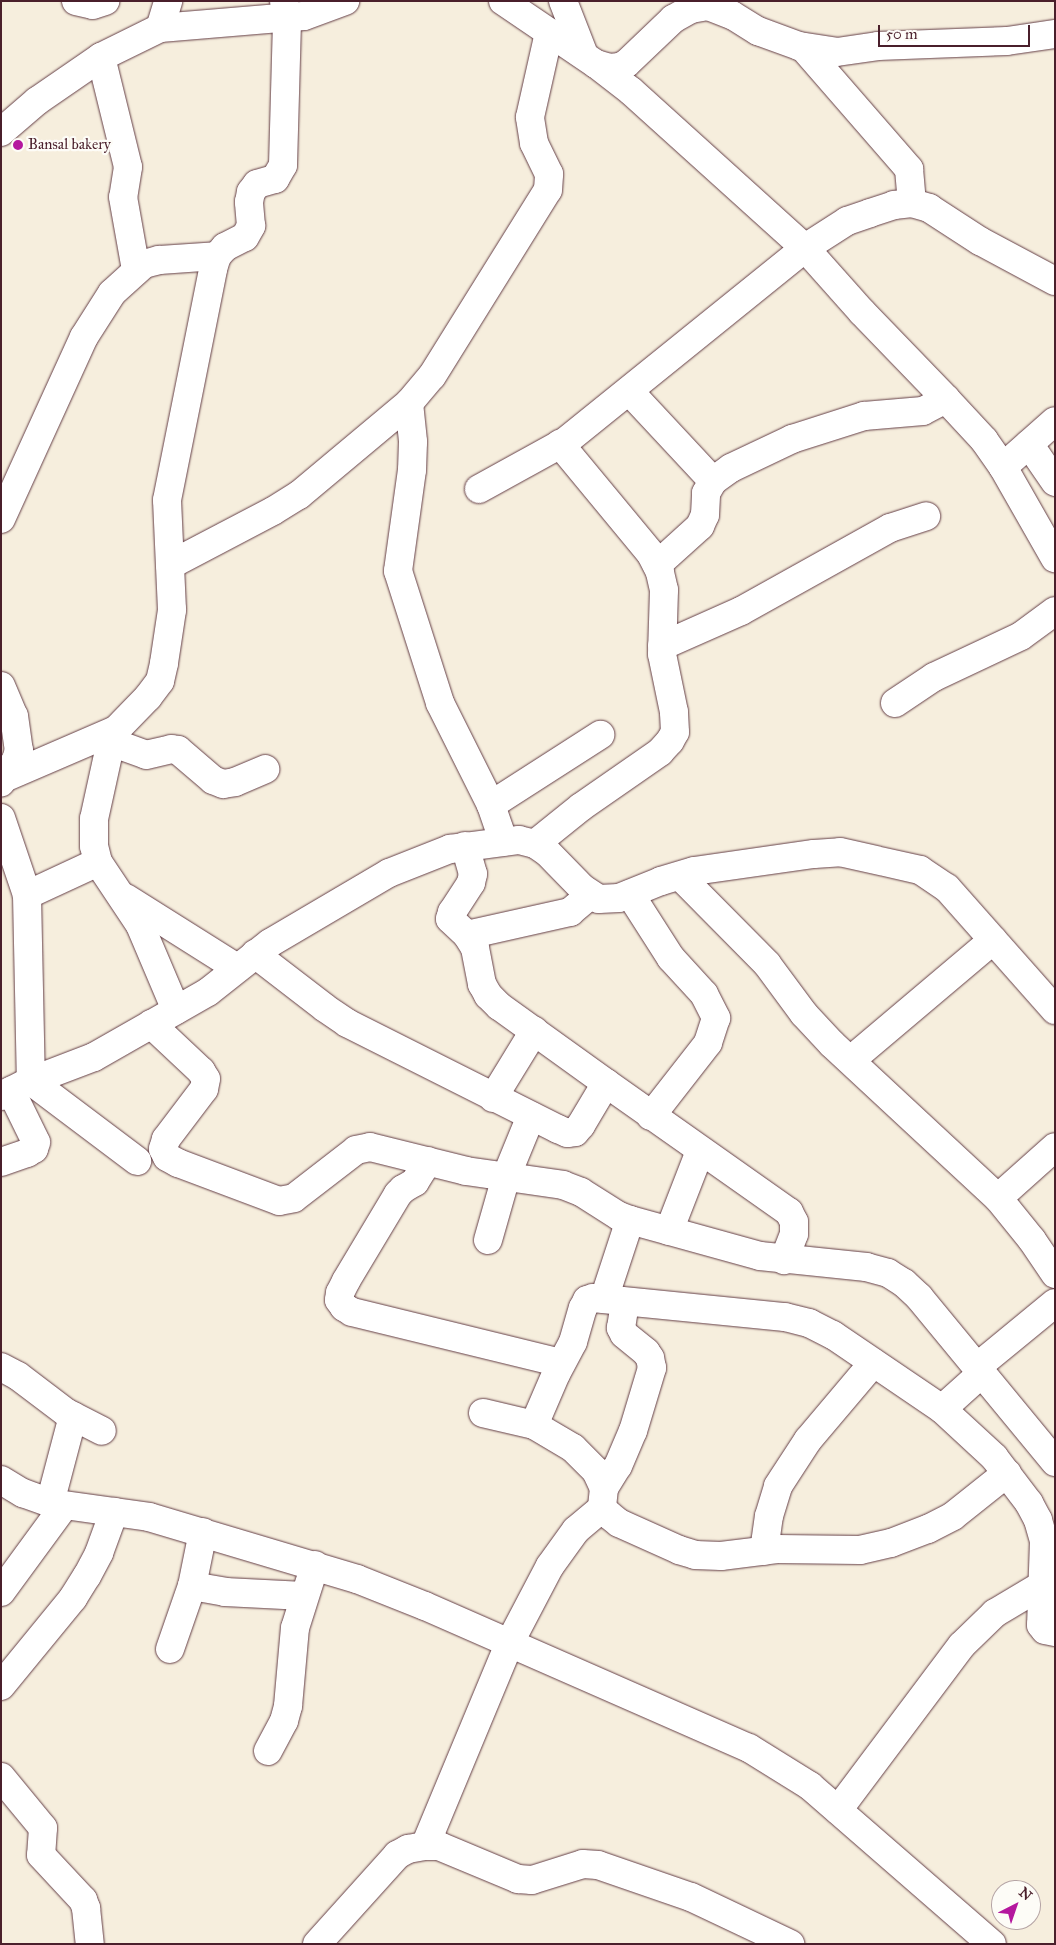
<!DOCTYPE html>
<html>
<head>
<meta charset="utf-8">
<style>
	body { margin:0 }
	#map { position:relative; width:1056px; height:1945px; overflow:hidden; background:#f6eedd; font-family:"IM FELL Great Primer",serif }
	div>[style] { position:absolute }
	[style*='--x'] { left:calc(var(--x)*1px); top:calc(var(--y)*1px); width:calc(var(--w)*1px); rotate:calc(var(--a)*1deg) }
	.roads { filter:drop-shadow(0 0 1px #643e46) drop-shadow(0 0 1px #643e46) }
	.minor>* { height:28px; margin:-14px; padding:0 14px; transform-origin:14px; border-radius:14px; background:#fff }
	.dots>* { width:14px; height:14px; translate:-50% -50%; box-sizing:border-box; border:2px solid #fdfcf7; border-radius:50% }
	span { translate:-50% -50%; white-space:nowrap; text-align:center; line-height:1.15; -webkit-text-stroke:4.5px #fdfcf7; paint-order:stroke }
	.poi-label { font-size:15px; color:#4a1f2b }
	.left { translate:0 -50%; text-align:left }
	.frame { position:absolute; inset:0; border:2px solid #4a1f2b; pointer-events:none }
	.north { position:absolute; left:991px; top:1880px; width:50px; height:50px; box-sizing:border-box; background:#fdfcf7; border:1px solid #b5a4a5; border-radius:50%; rotate:41deg; font-size:14px; font-weight:700; line-height:20px; text-align:center; color:#4a1f2b }
	.north::after { content:''; display:block; margin:auto; width:18px; height:22px; background:#b5179e; clip-path:polygon(50% 0,100% 100%,50% 72%,0 100%) }
	.scale { position:absolute; left:878px; top:25px; width:152px; height:22px; box-sizing:border-box; border:2px solid #4a1f2b; border-top:0; padding-left:6px; font-size:15px; line-height:18px; white-space:nowrap; color:#4a1f2b; -webkit-text-stroke:4px #fdfcf7; paint-order:stroke }
</style>
</head>
<body>
<div id="map">
	<div class="roads">
		<div class="minor">
			<div style="--x:76;--y:1;--w:17;--a:13"></div>
			<div style="--x:93;--y:5;--w:13;--a:-18"></div>
			<div style="--x:503;--y:1;--w:112;--a:34.1"></div>
			<div style="--x:596;--y:64;--w:15;--a:16"></div>
			<div style="--x:610;--y:68;--w:10;--a:-6"></div>
			<div style="--x:620;--y:67;--w:8;--a:-30"></div>
			<div style="--x:627;--y:63;--w:64;--a:-43.7"></div>
			<div style="--x:673;--y:19;--w:21;--a:-29"></div>
			<div style="--x:691;--y:9;--w:17;--a:-10"></div>
			<div style="--x:708;--y:6;--w:26;--a:21"></div>
			<div style="--x:732;--y:15;--w:31;--a:32"></div>
			<div style="--x:758;--y:31;--w:44;--a:20.1"></div>
			<div style="--x:799;--y:46;--w:38;--a:9"></div>
			<div style="--x:837;--y:52;--w:41;--a:-8.3"></div>
			<div style="--x:878;--y:46;--w:129;--a:-2.2"></div>
			<div style="--x:1007;--y:41;--w:49;--a:-8.3"></div>
			<div style="--x:563;--y:1;--w:58;--a:68.7"></div>
			<div style="--x:160;--y:28;--w:28;--a:-73"></div>
			<div style="--x:803;--y:47;--w:162;--a:49"></div>
			<div style="--x:909;--y:169;--w:34;--a:85"></div>
			<div style="--x:101;--y:57;--w:113;--a:76.2"></div>
			<div style="--x:128;--y:167;--w:30;--a:99"></div>
			<div style="--x:123;--y:197;--w:74;--a:79.9"></div>
			<div style="--x:596;--y:64;--w:44;--a:37.6"></div>
			<div style="--x:631;--y:91;--w:234;--a:42.1"></div>
			<div style="--x:805;--y:248;--w:86;--a:48.3"></div>
			<div style="--x:862;--y:312;--w:121;--a:46"></div>
			<div style="--x:946;--y:399;--w:56;--a:47.2"></div>
			<div style="--x:984;--y:440;--w:33;--a:55"></div>
			<div style="--x:1003;--y:467;--w:105;--a:60.3"></div>
			<div style="--x:1;--y:132;--w:48;--a:-40.7"></div>
			<div style="--x:37;--y:101;--w:78;--a:-34.5"></div>
			<div style="--x:101;--y:57;--w:66;--a:-26.2"></div>
			<div style="--x:160;--y:28;--w:144;--a:-4.8"></div>
			<div style="--x:304;--y:16;--w:44;--a:-20.1"></div>
			<div style="--x:629;--y:391;--w:123;--a:47"></div>
			<div style="--x:409;--y:403;--w:39;--a:84"></div>
			<div style="--x:413;--y:442;--w:28;--a:92"></div>
			<div style="--x:412;--y:470;--w:102;--a:97.9"></div>
			<div style="--x:398;--y:571;--w:139;--a:72.3"></div>
			<div style="--x:440;--y:703;--w:114;--a:63.4"></div>
			<div style="--x:491;--y:805;--w:39;--a:71"></div>
			<div style="--x:1029;--y:444;--w:46;--a:55.6"></div>
			<div style="--x:1003;--y:467;--w:69;--a:-41.5"></div>
			<div style="--x:479;--y:489;--w:99;--a:-28.9"></div>
			<div style="--x:566;--y:441;--w:307;--a:-38.9"></div>
			<div style="--x:805;--y:248;--w:50;--a:-32.7"></div>
			<div style="--x:847;--y:221;--w:24;--a:-19"></div>
			<div style="--x:870;--y:213;--w:25;--a:-18"></div>
			<div style="--x:894;--y:205;--w:18;--a:-6"></div>
			<div style="--x:912;--y:203;--w:18;--a:16"></div>
			<div style="--x:929;--y:208;--w:61;--a:32.9"></div>
			<div style="--x:980;--y:241;--w:85;--a:28.1"></div>
			<div style="--x:1;--y:519;--w:200;--a:-65.5"></div>
			<div style="--x:84;--y:337;--w:52;--a:-57.5"></div>
			<div style="--x:112;--y:293;--w:43;--a:-42.2"></div>
			<div style="--x:144;--y:264;--w:16;--a:-15"></div>
			<div style="--x:159;--y:260;--w:58;--a:-3.9"></div>
			<div style="--x:170;--y:565;--w:116;--a:-27.7"></div>
			<div style="--x:273;--y:511;--w:31;--a:-32"></div>
			<div style="--x:299;--y:495;--w:143;--a:-39.9"></div>
			<div style="--x:409;--y:403;--w:35;--a:-50"></div>
			<div style="--x:432;--y:376;--w:219;--a:-58.1"></div>
			<div style="--x:548;--y:190;--w:16;--a:-86"></div>
			<div style="--x:549;--y:174;--w:34;--a:-116"></div>
			<div style="--x:534;--y:143;--w:26;--a:-99"></div>
			<div style="--x:530;--y:117;--w:86;--a:-77.3"></div>
			<div style="--x:657;--y:565;--w:58;--a:-42.2"></div>
			<div style="--x:700;--y:526;--w:12;--a:-66"></div>
			<div style="--x:705;--y:515;--w:22;--a:-87"></div>
			<div style="--x:706;--y:493;--w:14;--a:-60"></div>
			<div style="--x:713;--y:481;--w:22;--a:-36"></div>
			<div style="--x:731;--y:468;--w:68;--a:-25.4"></div>
			<div style="--x:792;--y:439;--w:76;--a:-17.7"></div>
			<div style="--x:864;--y:416;--w:59;--a:-4.8"></div>
			<div style="--x:923;--y:411;--w:26;--a:-28"></div>
			<div style="--x:662;--y:646;--w:86;--a:-23.9"></div>
			<div style="--x:741;--y:611;--w:171;--a:-29.1"></div>
			<div style="--x:890;--y:528;--w:38;--a:-18"></div>
			<div style="--x:1;--y:686;--w:33;--a:67"></div>
			<div style="--x:14;--y:716;--w:34;--a:82"></div>
			<div style="--x:19;--y:750;--w:10;--a:107"></div>
			<div style="--x:16;--y:760;--w:27;--a:124"></div>
			<div style="--x:895;--y:703;--w:47;--a:-33.7"></div>
			<div style="--x:934;--y:677;--w:96;--a:-25.2"></div>
			<div style="--x:1021;--y:636;--w:42;--a:-36.3"></div>
			<div style="--x:111;--y:742;--w:37;--a:20"></div>
			<div style="--x:146;--y:755;--w:26;--a:-13"></div>
			<div style="--x:171;--y:749;--w:7;--a:8"></div>
			<div style="--x:178;--y:750;--w:46;--a:40.6"></div>
			<div style="--x:213;--y:780;--w:11;--a:22"></div>
			<div style="--x:223;--y:784;--w:12;--a:-9"></div>
			<div style="--x:235;--y:782;--w:33;--a:-23"></div>
			<div style="--x:2;--y:779;--w:124;--a:-23.3"></div>
			<div style="--x:491;--y:805;--w:130;--a:-32.7"></div>
			<div style="--x:1;--y:818;--w:81;--a:71.3"></div>
			<div style="--x:27;--y:895;--w:186;--a:88.8"></div>
			<div style="--x:31;--y:1081;--w:133;--a:37"></div>
			<div style="--x:535;--y:844;--w:59;--a:-38.8"></div>
			<div style="--x:581;--y:807;--w:96;--a:-34.8"></div>
			<div style="--x:660;--y:752;--w:15;--a:-48"></div>
			<div style="--x:670;--y:741;--w:10;--a:-61"></div>
			<div style="--x:675;--y:732;--w:20;--a:-93"></div>
			<div style="--x:674;--y:712;--w:59;--a:-101.7"></div>
			<div style="--x:662;--y:654;--w:64;--a:-88.2"></div>
			<div style="--x:664;--y:590;--w:18;--a:-103"></div>
			<div style="--x:660;--y:572;--w:20;--a:-117"></div>
			<div style="--x:651;--y:554;--w:143;--a:-129.6"></div>
			<div style="--x:465;--y:846;--w:29;--a:74"></div>
			<div style="--x:473;--y:874;--w:9;--a:103"></div>
			<div style="--x:471;--y:883;--w:35;--a:123"></div>
			<div style="--x:452;--y:912;--w:7;--a:106"></div>
			<div style="--x:450;--y:919;--w:23;--a:43"></div>
			<div style="--x:467;--y:935;--w:15;--a:58"></div>
			<div style="--x:475;--y:948;--w:37;--a:79"></div>
			<div style="--x:482;--y:984;--w:13;--a:61"></div>
			<div style="--x:488;--y:995;--w:16;--a:45"></div>
			<div style="--x:499;--y:1006;--w:132;--a:35.7"></div>
			<div style="--x:606;--y:1083;--w:224;--a:35.2"></div>
			<div style="--x:789;--y:1212;--w:11;--a:63"></div>
			<div style="--x:794;--y:1222;--w:12;--a:90"></div>
			<div style="--x:794;--y:1234;--w:28;--a:111"></div>
			<div style="--x:680;--y:876;--w:124;--a:45.3"></div>
			<div style="--x:767;--y:964;--w:62;--a:53.5"></div>
			<div style="--x:804;--y:1014;--w:41;--a:47"></div>
			<div style="--x:832;--y:1044;--w:226;--a:42.9"></div>
			<div style="--x:998;--y:1198;--w:54;--a:51"></div>
			<div style="--x:1032;--y:1240;--w:41;--a:55.9"></div>
			<div style="--x:630;--y:894;--w:76;--a:57.4"></div>
			<div style="--x:671;--y:958;--w:49;--a:47.5"></div>
			<div style="--x:704;--y:994;--w:27;--a:63"></div>
			<div style="--x:716;--y:1018;--w:26;--a:108"></div>
			<div style="--x:708;--y:1043;--w:93;--a:128"></div>
			<div style="--x:27;--y:895;--w:78;--a:-24.9"></div>
			<div style="--x:126;--y:898;--w:131;--a:32.2"></div>
			<div style="--x:467;--y:935;--w:106;--a:-12.6"></div>
			<div style="--x:570;--y:912;--w:26;--a:-40"></div>
			<div style="--x:255;--y:954;--w:88;--a:37.6"></div>
			<div style="--x:325;--y:1008;--w:27;--a:34"></div>
			<div style="--x:347;--y:1023;--w:236;--a:26.7"></div>
			<div style="--x:558;--y:1129;--w:10;--a:24"></div>
			<div style="--x:567;--y:1133;--w:8;--a:-7"></div>
			<div style="--x:575;--y:1132;--w:9;--a:-49"></div>
			<div style="--x:581;--y:1125;--w:49;--a:-59.2"></div>
			<div style="--x:176;--y:1010;--w:92;--a:-113"></div>
			<div style="--x:140;--y:925;--w:76;--a:-123.7"></div>
			<div style="--x:98;--y:862;--w:16;--a:-104"></div>
			<div style="--x:94;--y:846;--w:27;--a:-90"></div>
			<div style="--x:94;--y:819;--w:79;--a:-77.6"></div>
			<div style="--x:111;--y:742;--w:13;--a:-67"></div>
			<div style="--x:116;--y:730;--w:46;--a:-45.9"></div>
			<div style="--x:148;--y:697;--w:20;--a:-53"></div>
			<div style="--x:160;--y:681;--w:18;--a:-77"></div>
			<div style="--x:164;--y:663;--w:54;--a:-81.4"></div>
			<div style="--x:172;--y:610;--w:110;--a:-92.6"></div>
			<div style="--x:167;--y:500;--w:236;--a:-78.7"></div>
			<div style="--x:213;--y:269;--w:14;--a:-73"></div>
			<div style="--x:217;--y:256;--w:12;--a:-48"></div>
			<div style="--x:225;--y:247;--w:22;--a:-27"></div>
			<div style="--x:245;--y:237;--w:13;--a:-61"></div>
			<div style="--x:251;--y:226;--w:24;--a:-95"></div>
			<div style="--x:249;--y:202;--w:10;--a:-79"></div>
			<div style="--x:251;--y:192;--w:10;--a:-53"></div>
			<div style="--x:257;--y:184;--w:19;--a:-16"></div>
			<div style="--x:275;--y:179;--w:16;--a:-60"></div>
			<div style="--x:283;--y:165;--w:147;--a:-88.4"></div>
			<div style="--x:287;--y:18;--w:17;--a:-100"></div>
			<div style="--x:151;--y:1024;--w:69;--a:43.2"></div>
			<div style="--x:201;--y:1071;--w:9;--a:58"></div>
			<div style="--x:206;--y:1079;--w:10;--a:101"></div>
			<div style="--x:204;--y:1089;--w:63;--a:127.2"></div>
			<div style="--x:166;--y:1139;--w:10;--a:107"></div>
			<div style="--x:163;--y:1149;--w:9;--a:63"></div>
			<div style="--x:167;--y:1157;--w:13;--a:29"></div>
			<div style="--x:178;--y:1163;--w:108;--a:20.6"></div>
			<div style="--x:279;--y:1201;--w:15;--a:-11"></div>
			<div style="--x:294;--y:1198;--w:78;--a:-37.7"></div>
			<div style="--x:356;--y:1150;--w:14;--a:-12"></div>
			<div style="--x:370;--y:1147;--w:99;--a:14"></div>
			<div style="--x:466;--y:1171;--w:98;--a:8.2"></div>
			<div style="--x:563;--y:1185;--w:19;--a:21"></div>
			<div style="--x:581;--y:1192;--w:45;--a:32.3"></div>
			<div style="--x:619;--y:1216;--w:12;--a:20"></div>
			<div style="--x:630;--y:1220;--w:135;--a:15.5"></div>
			<div style="--x:760;--y:1256;--w:107;--a:5.9"></div>
			<div style="--x:866;--y:1267;--w:23;--a:15"></div>
			<div style="--x:888;--y:1273;--w:19;--a:32"></div>
			<div style="--x:904;--y:1283;--w:21;--a:43"></div>
			<div style="--x:919;--y:1297;--w:214;--a:50.5"></div>
			<div style="--x:851;--y:1060;--w:186;--a:-40.2"></div>
			<div style="--x:1;--y:1096;--w:34;--a:-27"></div>
			<div style="--x:31;--y:1081;--w:67;--a:-20.9"></div>
			<div style="--x:94;--y:1057;--w:131;--a:-29.7"></div>
			<div style="--x:208;--y:992;--w:79;--a:-38.3"></div>
			<div style="--x:270;--y:943;--w:138;--a:-30.5"></div>
			<div style="--x:389;--y:873;--w:66;--a:-21.5"></div>
			<div style="--x:450;--y:849;--w:70;--a:-7.4"></div>
			<div style="--x:519;--y:840;--w:16;--a:14"></div>
			<div style="--x:535;--y:844;--w:14;--a:34"></div>
			<div style="--x:547;--y:852;--w:50;--a:45.8"></div>
			<div style="--x:582;--y:888;--w:20;--a:33"></div>
			<div style="--x:599;--y:899;--w:20;--a:-3"></div>
			<div style="--x:619;--y:898;--w:45;--a:-22"></div>
			<div style="--x:661;--y:881;--w:34;--a:-17"></div>
			<div style="--x:694;--y:871;--w:121;--a:-8.1"></div>
			<div style="--x:814;--y:854;--w:26;--a:-4"></div>
			<div style="--x:840;--y:852;--w:82;--a:12.7"></div>
			<div style="--x:920;--y:870;--w:32;--a:34"></div>
			<div style="--x:947;--y:888;--w:163;--a:48.5"></div>
			<div style="--x:493;--y:1098;--w:79;--a:-58.5"></div>
			<div style="--x:428;--y:1161;--w:25;--a:122"></div>
			<div style="--x:415;--y:1182;--w:14;--a:150"></div>
			<div style="--x:403;--y:1189;--w:7;--a:135"></div>
			<div style="--x:398;--y:1194;--w:101;--a:120.9"></div>
			<div style="--x:346;--y:1281;--w:13;--a:117"></div>
			<div style="--x:340;--y:1293;--w:7;--a:98"></div>
			<div style="--x:339;--y:1300;--w:9;--a:54"></div>
			<div style="--x:344;--y:1307;--w:9;--a:32"></div>
			<div style="--x:352;--y:1312;--w:215;--a:13.7"></div>
			<div style="--x:1;--y:1162;--w:28;--a:-19"></div>
			<div style="--x:27;--y:1153;--w:8;--a:-30"></div>
			<div style="--x:34;--y:1149;--w:7;--a:-74"></div>
			<div style="--x:36;--y:1142;--w:57;--a:-116.1"></div>
			<div style="--x:998;--y:1198;--w:76;--a:-41.8"></div>
			<div style="--x:669;--y:1231;--w:86;--a:-68.8"></div>
			<div style="--x:488;--y:1240;--w:66;--a:-74.1"></div>
			<div style="--x:506;--y:1177;--w:66;--a:-67.7"></div>
			<div style="--x:604;--y:1299;--w:83;--a:-71.8"></div>
			<div style="--x:1;--y:1367;--w:19;--a:28"></div>
			<div style="--x:18;--y:1376;--w:61;--a:37.1"></div>
			<div style="--x:67;--y:1413;--w:39;--a:27"></div>
			<div style="--x:977;--y:1367;--w:101;--a:-39.4"></div>
			<div style="--x:942;--y:1409;--w:54;--a:-42"></div>
			<div style="--x:483;--y:1413;--w:52;--a:13.2"></div>
			<div style="--x:534;--y:1425;--w:45;--a:30.5"></div>
			<div style="--x:573;--y:1448;--w:33;--a:45"></div>
			<div style="--x:596;--y:1471;--w:19;--a:65"></div>
			<div style="--x:604;--y:1488;--w:20;--a:96"></div>
			<div style="--x:602;--y:1508;--w:10;--a:45"></div>
			<div style="--x:609;--y:1515;--w:13;--a:39"></div>
			<div style="--x:619;--y:1523;--w:66;--a:24.2"></div>
			<div style="--x:679;--y:1550;--w:17;--a:17"></div>
			<div style="--x:695;--y:1555;--w:26;--a:2"></div>
			<div style="--x:721;--y:1556;--w:56;--a:-7.1"></div>
			<div style="--x:777;--y:1549;--w:83;--a:0.7"></div>
			<div style="--x:860;--y:1550;--w:32;--a:-13"></div>
			<div style="--x:891;--y:1543;--w:40;--a:-21"></div>
			<div style="--x:928;--y:1529;--w:28;--a:-27"></div>
			<div style="--x:953;--y:1516;--w:69;--a:-38.5"></div>
			<div style="--x:534;--y:1425;--w:56;--a:-66.7"></div>
			<div style="--x:556;--y:1374;--w:36;--a:-62"></div>
			<div style="--x:573;--y:1342;--w:35;--a:-74"></div>
			<div style="--x:583;--y:1308;--w:9;--a:-63"></div>
			<div style="--x:587;--y:1300;--w:6;--a:-18"></div>
			<div style="--x:593;--y:1298;--w:193;--a:5.7"></div>
			<div style="--x:785;--y:1317;--w:25;--a:14"></div>
			<div style="--x:809;--y:1323;--w:27;--a:27"></div>
			<div style="--x:833;--y:1335;--w:132;--a:34.2"></div>
			<div style="--x:942;--y:1409;--w:71;--a:42.7"></div>
			<div style="--x:994;--y:1457;--w:58;--a:52.7"></div>
			<div style="--x:1029;--y:1503;--w:19;--a:62"></div>
			<div style="--x:1038;--y:1520;--w:22;--a:74"></div>
			<div style="--x:1044;--y:1541;--w:84;--a:92"></div>
			<div style="--x:1041;--y:1625;--w:6;--a:51"></div>
			<div style="--x:1045;--y:1630;--w:10;--a:11"></div>
			<div style="--x:1;--y:1480;--w:26;--a:31"></div>
			<div style="--x:23;--y:1493;--w:29;--a:20"></div>
			<div style="--x:50;--y:1503;--w:100;--a:8"></div>
			<div style="--x:149;--y:1517;--w:217;--a:16.6"></div>
			<div style="--x:357;--y:1579;--w:73;--a:21.7"></div>
			<div style="--x:425;--y:1606;--w:354;--a:23.7"></div>
			<div style="--x:749;--y:1748;--w:72;--a:31.9"></div>
			<div style="--x:810;--y:1786;--w:241;--a:41"></div>
			<div style="--x:604;--y:1488;--w:26;--a:-58"></div>
			<div style="--x:618;--y:1466;--w:38;--a:-67"></div>
			<div style="--x:633;--y:1431;--w:66;--a:-73.2"></div>
			<div style="--x:652;--y:1368;--w:10;--a:-101"></div>
			<div style="--x:650;--y:1358;--w:7;--a:-124"></div>
			<div style="--x:646;--y:1352;--w:28;--a:-141"></div>
			<div style="--x:624;--y:1334;--w:7;--a:-117"></div>
			<div style="--x:621;--y:1328;--w:26;--a:-81"></div>
			<div style="--x:50;--y:1503;--w:90;--a:-75.2"></div>
			<div style="--x:764;--y:1551;--w:35;--a:-82"></div>
			<div style="--x:769;--y:1516;--w:31;--a:-73"></div>
			<div style="--x:778;--y:1486;--w:55;--a:-56.9"></div>
			<div style="--x:808;--y:1440;--w:101;--a:-49.8"></div>
			<div style="--x:192;--y:1586;--w:34;--a:10"></div>
			<div style="--x:225;--y:1592;--w:79;--a:2.9"></div>
			<div style="--x:1;--y:1592;--w:107;--a:-53.8"></div>
			<div style="--x:170;--y:1649;--w:67;--a:-70.8"></div>
			<div style="--x:192;--y:1586;--w:55;--a:-78.5"></div>
			<div style="--x:1;--y:1686;--w:114;--a:-50.7"></div>
			<div style="--x:73;--y:1598;--w:26;--a:-58"></div>
			<div style="--x:87;--y:1576;--w:26;--a:-62"></div>
			<div style="--x:99;--y:1553;--w:44;--a:-69.9"></div>
			<div style="--x:268;--y:1751;--w:34;--a:-62"></div>
			<div style="--x:284;--y:1721;--w:16;--a:-75"></div>
			<div style="--x:288;--y:1706;--w:78;--a:-84.9"></div>
			<div style="--x:295;--y:1628;--w:66;--a:-72.4"></div>
			<div style="--x:1;--y:1777;--w:66;--a:50.5"></div>
			<div style="--x:43;--y:1828;--w:27;--a:94"></div>
			<div style="--x:41;--y:1855;--w:62;--a:47"></div>
			<div style="--x:83;--y:1900;--w:9;--a:69"></div>
			<div style="--x:86;--y:1908;--w:36;--a:84"></div>
			<div style="--x:838;--y:1810;--w:206;--a:-53.1"></div>
			<div style="--x:962;--y:1645;--w:46;--a:-44.1"></div>
			<div style="--x:995;--y:1613;--w:55;--a:-30.8"></div>
			<div style="--x:425;--y:1846;--w:219;--a:-67.4"></div>
			<div style="--x:509;--y:1644;--w:88;--a:-62.3"></div>
			<div style="--x:550;--y:1566;--w:44;--a:-54.2"></div>
			<div style="--x:576;--y:1530;--w:34;--a:-40"></div>
			<div style="--x:317;--y:1944;--w:120;--a:-48"></div>
			<div style="--x:397;--y:1855;--w:13;--a:-29"></div>
			<div style="--x:408;--y:1849;--w:17;--a:-10"></div>
			<div style="--x:425;--y:1846;--w:14;--a:0"></div>
			<div style="--x:439;--y:1846;--w:86;--a:22.7"></div>
			<div style="--x:518;--y:1879;--w:14;--a:4"></div>
			<div style="--x:532;--y:1880;--w:53;--a:-17.4"></div>
			<div style="--x:583;--y:1864;--w:15;--a:4"></div>
			<div style="--x:598;--y:1865;--w:98;--a:19"></div>
			<div style="--x:691;--y:1897;--w:110;--a:25.4"></div>
		</div>
	</div>
	<div class="dots">
		<div style="left:18px;top:145px;background:#b5179e"></div>
	</div>
	<div class="poi-label">
		<span class="left" style="left:28px;top:145px">Bansal bakery</span>
	</div>
	<div class="frame"></div>
	<div class="north">N</div>
	<div class="scale">50 m</div>
</div>
</body>
</html>
